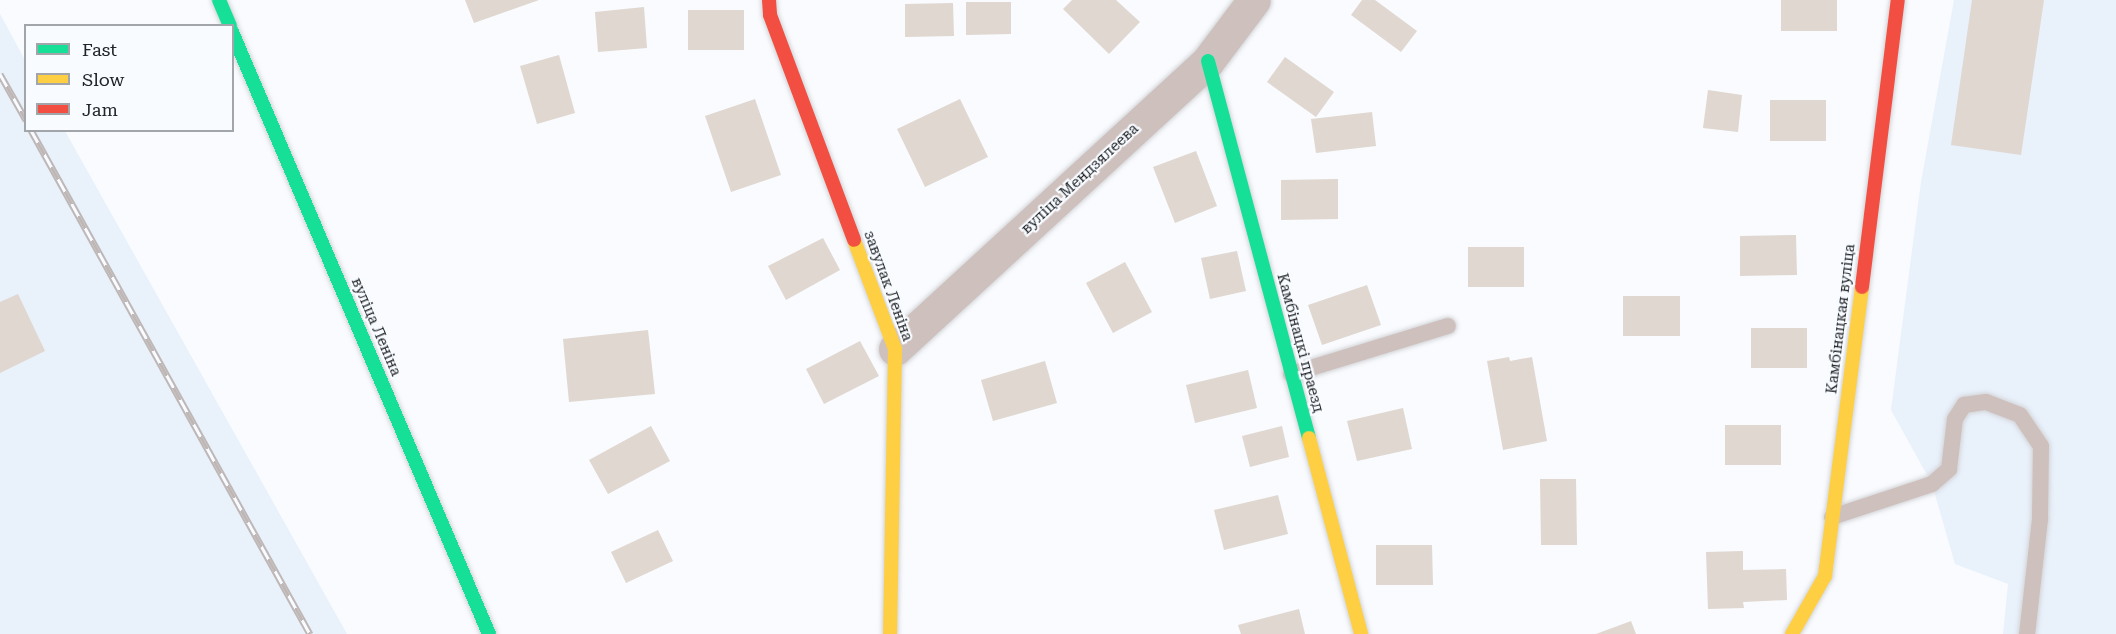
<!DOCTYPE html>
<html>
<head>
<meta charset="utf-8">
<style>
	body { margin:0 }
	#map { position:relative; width:2116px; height:634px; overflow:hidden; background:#f9fbfe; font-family:"Roboto Serif",serif }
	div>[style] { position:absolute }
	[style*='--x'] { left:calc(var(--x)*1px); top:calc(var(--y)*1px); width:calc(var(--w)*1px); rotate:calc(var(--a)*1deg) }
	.built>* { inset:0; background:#e9f1fb }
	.building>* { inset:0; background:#dfd7d0 }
	.roads { filter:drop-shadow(0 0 2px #d3d4d7) drop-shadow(0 0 2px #d3d4d7) }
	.lane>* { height:16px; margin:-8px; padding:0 8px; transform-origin:8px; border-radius:8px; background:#cec0bd }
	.street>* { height:33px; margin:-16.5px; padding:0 16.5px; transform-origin:16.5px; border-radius:16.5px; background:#cec0bd }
	.fast>* { height:14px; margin:-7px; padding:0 7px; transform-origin:7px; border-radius:7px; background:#16e098 }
	.slow>* { height:14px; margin:-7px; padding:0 7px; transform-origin:7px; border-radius:7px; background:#ffcf43 }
	.jam>* { height:14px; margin:-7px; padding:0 7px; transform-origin:7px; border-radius:7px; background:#f24e42 }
	.rail>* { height:7px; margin-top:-3.5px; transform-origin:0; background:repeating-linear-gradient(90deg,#f8fbff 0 14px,#beb7b6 0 28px); box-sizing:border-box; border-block:2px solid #beb7b6 }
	span { translate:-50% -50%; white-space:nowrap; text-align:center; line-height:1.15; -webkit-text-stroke:4.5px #f8fbff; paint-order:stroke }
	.street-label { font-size:15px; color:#222528 }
	.legend { position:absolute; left:24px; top:24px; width:210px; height:108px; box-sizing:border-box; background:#f8fbff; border:2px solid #a2a5a9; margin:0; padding:8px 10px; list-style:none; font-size:18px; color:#222528 }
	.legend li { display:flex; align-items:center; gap:12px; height:30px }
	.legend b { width:30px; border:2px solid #a2a5a9 }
</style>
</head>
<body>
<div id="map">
	<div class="built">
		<div style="clip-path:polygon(1954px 0,2116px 0,2116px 634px,2003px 634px,2008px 584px,1955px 564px,1932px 484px,1891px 410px,1921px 182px)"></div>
		<div style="clip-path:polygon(0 14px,25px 60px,26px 130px,65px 131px,347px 634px,0 634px)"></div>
	</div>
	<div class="building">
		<div style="clip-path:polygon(465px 0,539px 0,474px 23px)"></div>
		<div style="clip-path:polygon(1072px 0,1116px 0,1140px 22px,1109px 54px,1063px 9px)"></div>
		<div style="clip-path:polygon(1362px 0,1375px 0,1417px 31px,1401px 52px,1351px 15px)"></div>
		<div style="clip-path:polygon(1781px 0,1837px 0,1837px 31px,1781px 31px)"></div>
		<div style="clip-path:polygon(1972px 0,2044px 0,2021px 155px,1951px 145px)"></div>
		<div style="clip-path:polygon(966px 2px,1011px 2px,1011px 34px,966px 35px)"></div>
		<div style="clip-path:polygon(953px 3px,954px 36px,905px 37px,905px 4px)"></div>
		<div style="clip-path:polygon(644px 7px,647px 48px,598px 52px,595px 12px)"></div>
		<div style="clip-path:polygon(688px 10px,744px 10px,744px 50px,688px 50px)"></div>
		<div style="clip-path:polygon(559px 55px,575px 113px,537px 124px,520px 66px)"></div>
		<div style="clip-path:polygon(1285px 57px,1334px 92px,1316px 117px,1267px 82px)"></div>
		<div style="clip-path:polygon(1708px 90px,1742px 95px,1738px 132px,1703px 128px)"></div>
		<div style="clip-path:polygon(755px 99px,781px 175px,731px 192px,705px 116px)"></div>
		<div style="clip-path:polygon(960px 99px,988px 157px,925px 187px,897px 129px)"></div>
		<div style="clip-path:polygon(1770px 100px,1826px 100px,1826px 141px,1770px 141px)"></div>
		<div style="clip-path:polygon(1372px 112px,1376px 146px,1316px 153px,1311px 119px)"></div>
		<div style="clip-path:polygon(1196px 151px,1217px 206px,1175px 223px,1153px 167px)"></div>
		<div style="clip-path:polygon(1338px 179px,1338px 219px,1281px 220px,1281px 180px)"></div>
		<div style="clip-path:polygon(1796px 235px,1797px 275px,1740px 276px,1740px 236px)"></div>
		<div style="clip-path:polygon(823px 238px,840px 270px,786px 300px,768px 266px)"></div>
		<div style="clip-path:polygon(1468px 247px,1524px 247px,1524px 287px,1468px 287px)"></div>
		<div style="clip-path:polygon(1237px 251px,1246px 291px,1210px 299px,1201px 258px)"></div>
		<div style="clip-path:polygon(1125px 262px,1152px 312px,1113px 333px,1086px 283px)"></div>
		<div style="clip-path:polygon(1367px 285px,1381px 325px,1322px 345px,1308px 305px)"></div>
		<div style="clip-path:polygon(18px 294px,45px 351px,0 373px,0 302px)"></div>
		<div style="clip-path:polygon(1623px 296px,1680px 296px,1680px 336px,1623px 336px)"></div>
		<div style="clip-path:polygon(1751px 328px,1807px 328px,1807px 368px,1751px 368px)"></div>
		<div style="clip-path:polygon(648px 330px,655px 394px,569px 402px,563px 339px)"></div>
		<div style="clip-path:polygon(860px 341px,879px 376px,824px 404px,806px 369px)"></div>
		<div style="clip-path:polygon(1509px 357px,1510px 361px,1532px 357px,1547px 441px,1503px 450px,1487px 361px)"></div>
		<div style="clip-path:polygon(1045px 361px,1057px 403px,993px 421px,981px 380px)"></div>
		<div style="clip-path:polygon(1248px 370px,1257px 408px,1195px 423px,1186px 385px)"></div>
		<div style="clip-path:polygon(1403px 408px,1412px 449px,1357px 461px,1347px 421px)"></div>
		<div style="clip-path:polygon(1725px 425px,1781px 425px,1781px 465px,1725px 465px)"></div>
		<div style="clip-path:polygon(651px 426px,670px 461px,608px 494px,589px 460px)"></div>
		<div style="clip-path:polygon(1282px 426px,1289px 457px,1250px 467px,1242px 436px)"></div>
		<div style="clip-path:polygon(1540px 479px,1576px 479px,1577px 545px,1541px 545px)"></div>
		<div style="clip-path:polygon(1278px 495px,1288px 534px,1224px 550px,1214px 510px)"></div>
		<div style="clip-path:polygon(658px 530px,673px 561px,626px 583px,611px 552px)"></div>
		<div style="clip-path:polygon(1376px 545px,1432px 545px,1433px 585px,1376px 585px)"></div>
		<div style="clip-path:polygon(1743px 551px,1743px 570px,1786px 569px,1787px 600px,1743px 602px,1744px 608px,1708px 609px,1706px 552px)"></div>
		<div style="clip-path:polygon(1299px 609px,1305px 634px,1241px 634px,1238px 625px)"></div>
		<div style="clip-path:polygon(1631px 621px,1636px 634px,1596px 634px)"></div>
	</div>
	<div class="roads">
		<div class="lane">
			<div style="--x:1291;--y:374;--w:164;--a:-17"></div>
			<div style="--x:1832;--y:517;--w:105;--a:-18.3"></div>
			<div style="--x:1932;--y:484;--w:23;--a:-41"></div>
			<div style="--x:1949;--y:469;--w:50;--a:-83.2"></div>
			<div style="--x:1955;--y:419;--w:17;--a:-57"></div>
			<div style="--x:1964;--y:405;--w:22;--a:-8"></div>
			<div style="--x:1986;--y:402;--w:36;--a:21"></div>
			<div style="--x:2020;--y:415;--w:37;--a:56"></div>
			<div style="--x:2041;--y:446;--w:73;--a:90.8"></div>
			<div style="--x:2040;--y:519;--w:116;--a:96.4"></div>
		</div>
		<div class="street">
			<div style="--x:895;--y:349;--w:425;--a:-42.6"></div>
			<div style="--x:1208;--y:61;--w:76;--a:-53"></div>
		</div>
		<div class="fast">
			<div style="--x:219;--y:0;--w:28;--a:67"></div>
			<div style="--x:232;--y:32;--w:655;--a:66.88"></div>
			<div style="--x:1208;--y:61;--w:390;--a:75"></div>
		</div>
		<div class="slow">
			<div style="--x:854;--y:240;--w:116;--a:69.4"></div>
			<div style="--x:895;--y:349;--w:285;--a:91"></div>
			<div style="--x:1309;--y:438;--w:203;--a:75.1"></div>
			<div style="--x:1792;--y:634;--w:67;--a:-60.4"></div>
			<div style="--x:1825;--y:576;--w:291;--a:-82.7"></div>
		</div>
		<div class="jam">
			<div style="--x:769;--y:0;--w:15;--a:86"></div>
			<div style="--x:770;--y:15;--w:240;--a:69.5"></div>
			<div style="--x:1862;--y:287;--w:289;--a:-82.9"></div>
		</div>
	</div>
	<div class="rail">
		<div style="--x:0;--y:74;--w:53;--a:60.5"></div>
		<div style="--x:31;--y:130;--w:576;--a:61.03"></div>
	</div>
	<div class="street-label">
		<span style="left:1080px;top:179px;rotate:-43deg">вуліца Мендзялеева</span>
		<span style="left:888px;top:286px;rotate:70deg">завулак Леніна</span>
		<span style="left:1841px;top:319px;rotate:-83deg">Камбінацкая вуліца</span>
		<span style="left:376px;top:327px;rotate:67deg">вуліца Леніна</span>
		<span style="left:1300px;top:343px;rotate:75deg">Камбінацкі праезд</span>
	</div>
	<ul class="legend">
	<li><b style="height:8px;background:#16e098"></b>Fast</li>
	<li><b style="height:8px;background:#ffcf43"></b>Slow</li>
	<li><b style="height:8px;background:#f24e42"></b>Jam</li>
	</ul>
</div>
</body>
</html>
